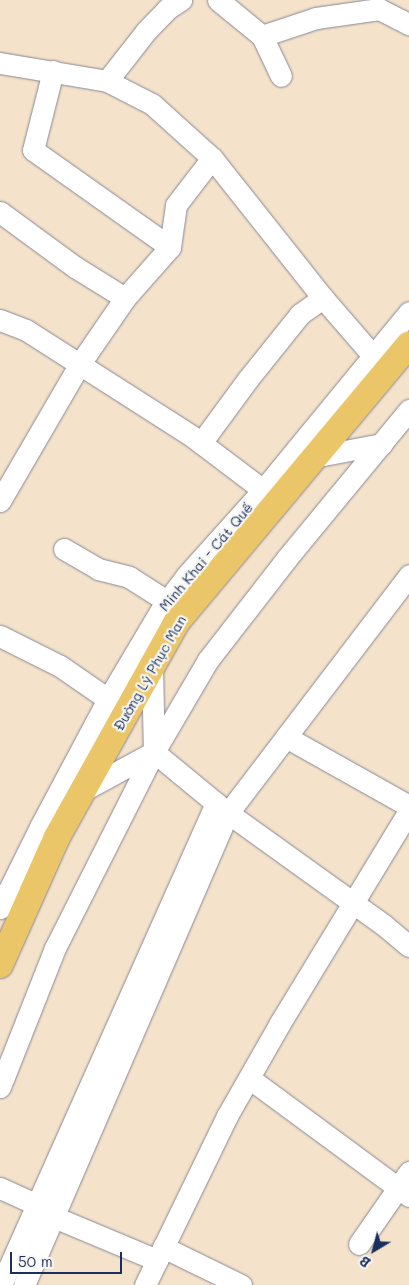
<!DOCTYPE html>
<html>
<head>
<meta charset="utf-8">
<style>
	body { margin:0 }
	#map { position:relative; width:409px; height:1285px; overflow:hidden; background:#f4e2ca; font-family:Mali,sans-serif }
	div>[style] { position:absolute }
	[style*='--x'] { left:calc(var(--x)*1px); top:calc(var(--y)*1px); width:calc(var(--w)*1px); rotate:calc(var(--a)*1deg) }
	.roads { filter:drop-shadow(0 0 1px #888894) drop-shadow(0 0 1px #888894) }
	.minor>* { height:21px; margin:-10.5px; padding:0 10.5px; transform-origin:10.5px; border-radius:10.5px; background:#fff }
	.major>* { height:26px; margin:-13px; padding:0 13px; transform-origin:13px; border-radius:13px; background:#ebc669 }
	span { translate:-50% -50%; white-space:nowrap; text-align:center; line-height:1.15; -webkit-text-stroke:4.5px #f6f6f2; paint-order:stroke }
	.street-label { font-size:14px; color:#1b2f5e }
	.north { position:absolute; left:349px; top:1225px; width:50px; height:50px; -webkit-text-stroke:4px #f6f6f2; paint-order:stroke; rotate:217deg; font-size:14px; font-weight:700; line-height:20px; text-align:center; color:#1b2f5e }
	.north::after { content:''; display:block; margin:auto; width:18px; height:22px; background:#1b2f5e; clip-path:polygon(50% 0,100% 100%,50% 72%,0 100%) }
	.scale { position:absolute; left:10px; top:1252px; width:112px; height:22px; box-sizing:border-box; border:2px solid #1b2f5e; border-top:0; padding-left:6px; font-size:15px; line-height:18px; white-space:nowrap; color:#1b2f5e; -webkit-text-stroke:4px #f6f6f2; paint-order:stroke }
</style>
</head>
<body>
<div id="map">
	<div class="roads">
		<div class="minor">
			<div style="--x:218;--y:0;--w:57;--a:39.3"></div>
			<div style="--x:262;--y:36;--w:44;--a:64.6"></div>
			<div style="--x:262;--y:36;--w:57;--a:-18.4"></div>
			<div style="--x:316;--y:18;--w:64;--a:-8.1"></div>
			<div style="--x:379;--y:9;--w:34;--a:27"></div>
			<div style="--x:0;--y:63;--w:109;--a:9.5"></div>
			<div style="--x:107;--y:81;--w:51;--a:27.1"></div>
			<div style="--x:152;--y:104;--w:81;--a:42"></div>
			<div style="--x:212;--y:158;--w:179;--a:51.6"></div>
			<div style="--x:323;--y:298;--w:89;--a:49.1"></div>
			<div style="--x:53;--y:71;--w:81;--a:104.2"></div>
			<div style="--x:33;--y:150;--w:168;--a:35.3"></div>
			<div style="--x:107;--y:81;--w:63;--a:-52"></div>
			<div style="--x:146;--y:31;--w:30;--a:-46"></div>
			<div style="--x:167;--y:9;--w:17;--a:-33"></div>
			<div style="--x:0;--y:212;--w:93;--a:36.3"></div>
			<div style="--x:75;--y:267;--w:59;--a:31.8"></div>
			<div style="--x:0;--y:320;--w:28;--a:21"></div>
			<div style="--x:26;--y:330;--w:198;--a:32.6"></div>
			<div style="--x:193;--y:437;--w:103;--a:37.1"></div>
			<div style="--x:201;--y:443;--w:79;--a:-53.7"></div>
			<div style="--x:248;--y:379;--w:83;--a:-51.3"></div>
			<div style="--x:300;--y:314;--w:28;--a:-35"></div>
			<div style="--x:313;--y:457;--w:70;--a:-10.7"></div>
			<div style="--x:0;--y:501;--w:157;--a:-59.8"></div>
			<div style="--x:79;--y:365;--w:81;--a:-55.5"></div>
			<div style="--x:125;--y:298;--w:68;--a:-48.6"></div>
			<div style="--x:170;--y:247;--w:42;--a:-81.9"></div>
			<div style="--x:176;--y:205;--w:59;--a:-52.5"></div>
			<div style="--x:64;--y:549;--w:39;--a:30"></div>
			<div style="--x:98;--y:569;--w:32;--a:14"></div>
			<div style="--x:129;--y:577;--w:45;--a:32.3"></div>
			<div style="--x:0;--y:636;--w:67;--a:26.6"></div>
			<div style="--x:60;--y:666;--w:70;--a:34.6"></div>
			<div style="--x:152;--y:666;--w:85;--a:88.7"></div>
			<div style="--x:286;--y:737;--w:141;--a:29.3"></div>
			<div style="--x:84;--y:790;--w:80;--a:-28.5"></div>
			<div style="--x:154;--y:752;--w:96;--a:39.5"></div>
			<div style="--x:228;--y:813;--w:193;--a:35.7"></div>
			<div style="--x:385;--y:926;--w:31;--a:40"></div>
			<div style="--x:0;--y:908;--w:90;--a:-63.7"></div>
			<div style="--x:40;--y:827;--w:145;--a:-62"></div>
			<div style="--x:108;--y:699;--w:106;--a:-59.3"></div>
			<div style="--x:162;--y:608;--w:41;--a:-52.9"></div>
			<div style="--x:187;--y:575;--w:114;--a:-48.2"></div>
			<div style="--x:263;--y:490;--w:230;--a:-50.6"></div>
			<div style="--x:249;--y:1078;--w:199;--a:36.4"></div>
			<div style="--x:0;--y:1087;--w:149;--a:-68.4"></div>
			<div style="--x:55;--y:948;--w:220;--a:-63.2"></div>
			<div style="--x:154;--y:752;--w:107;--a:-59.6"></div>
			<div style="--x:208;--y:660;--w:129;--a:-52.2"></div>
			<div style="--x:287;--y:558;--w:192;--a:-50.5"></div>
			<div style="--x:0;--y:1188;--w:56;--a:24.3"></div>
			<div style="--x:54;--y:1217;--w:112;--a:22.7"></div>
			<div style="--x:359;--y:1244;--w:88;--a:-55.2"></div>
			<div style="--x:163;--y:1247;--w:87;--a:26"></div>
			<div style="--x:1;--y:1285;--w:528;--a:-65.96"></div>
			<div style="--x:24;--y:1285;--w:514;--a:-66.63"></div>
			<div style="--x:228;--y:813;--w:299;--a:-52.7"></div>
			<div style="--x:145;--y:1285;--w:188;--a:-64.1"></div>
			<div style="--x:227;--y:1116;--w:107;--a:-60.3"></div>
			<div style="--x:280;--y:1023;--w:248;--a:-58.7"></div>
		</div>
		<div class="major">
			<div style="--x:0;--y:965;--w:140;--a:-66"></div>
			<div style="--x:57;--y:837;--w:245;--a:-60.9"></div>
			<div style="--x:176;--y:623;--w:363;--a:-50.1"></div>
		</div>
	</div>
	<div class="street-label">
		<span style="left:206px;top:557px;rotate:-50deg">Minh Khai - Cát Quế</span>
		<span style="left:150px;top:673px;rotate:-60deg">Đường Lý Phục Man</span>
	</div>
	<div class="north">B</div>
	<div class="scale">50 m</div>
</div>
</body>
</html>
